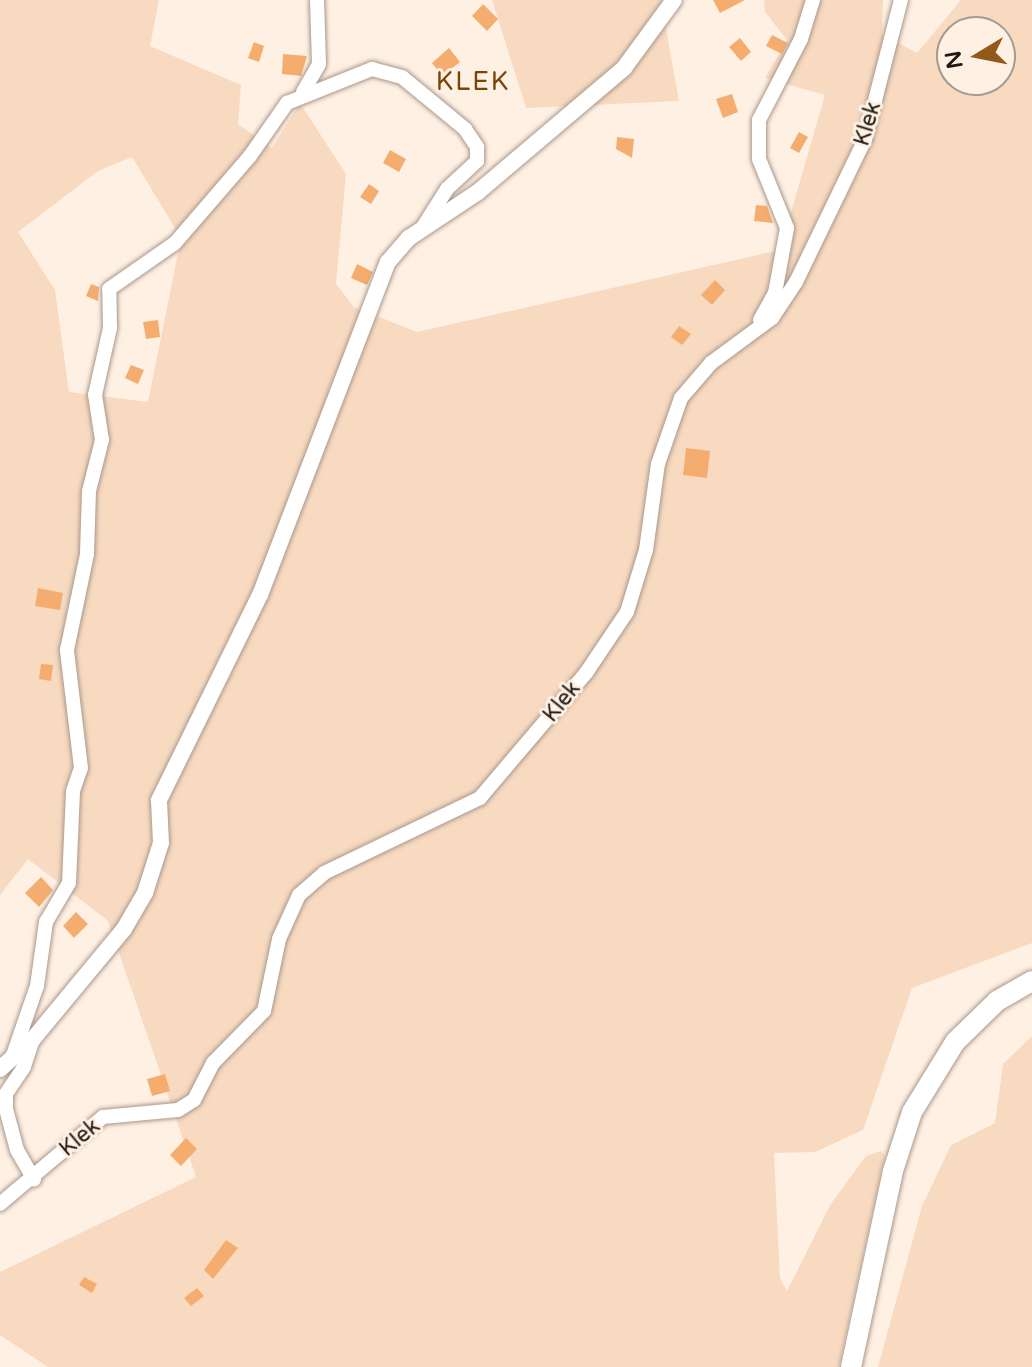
<!DOCTYPE html>
<html>
<head>
<meta charset="utf-8">
<style>
	body { margin:0 }
	#map { position:relative; width:1032px; height:1367px; overflow:hidden; background:#fff0e4; font-family:"Varela Round",sans-serif }
	div>[style] { position:absolute }
	[style*='--x'] { left:calc(var(--x)*1px); top:calc(var(--y)*1px); width:calc(var(--w)*1px); rotate:calc(var(--a)*1deg) }
	.green>* { inset:0; background:#f8dac1 }
	.building>* { inset:0; background:#f4ad6f }
	.roads { filter:drop-shadow(0 0 2px #a9988b) drop-shadow(0 0 2px #a9988b) }
	.minor>* { height:14px; margin:-7px; padding:0 7px; transform-origin:7px; border-radius:7px; background:#fff }
	.tertiary>* { height:16px; margin:-8px; padding:0 8px; transform-origin:8px; border-radius:8px; background:#fff }
	.secondary>* { height:20px; margin:-10px; padding:0 10px; transform-origin:10px; border-radius:10px; background:#fff }
	span { translate:-50% -50%; white-space:nowrap; text-align:center; line-height:1.15; -webkit-text-stroke:6px #fff0e4; paint-order:stroke }
	.street-label { font-size:22px; color:#1f1813 }
	.quarter-label { font-size:26px; color:#7a4406; letter-spacing:2px }
	.north { position:absolute; left:936px; top:16px; width:80px; height:80px; box-sizing:border-box; background:#fff0e4; border:2px solid #a59a90; border-radius:50%; rotate:260deg; font-size:22px; font-weight:700; line-height:32px; text-align:center; color:#1f1813 }
	.north::after { content:''; display:block; margin:auto; width:28px; height:36px; background:#95581b; clip-path:polygon(50% 0,100% 100%,50% 72%,0 100%) }
</style>
</head>
<body>
<div id="map">
	<div class="green">
		<div style="clip-path:polygon(evenodd,0 0,159px 0,150px 46px,241px 85px,238px 124px,272px 148px,300px 103px,346px 174px,336px 284px,354px 307px,417px 332px,780px 250px,825px 95px,765px 78px,787px 40px,765px 12px,764px 0,883px 0,882px 34px,917px 53px,961px 0,1032px 0,1032px 943px,912px 988px,863px 1130px,815px 1152px,774px 1153px,780px 1278px,787px 1291px,830px 1205px,866px 1156px,881px 1151px,885px 1155px,839px 1367px,48px 1367px,0 1335px,0 1272px,196px 1177px,108px 921px,28px 859px,0 895px,0 0,952px 32px,1000px 32px,1000px 80px,952px 80px,952px 32px,0 0,132px 157px,181px 238px,148px 402px,69px 392px,55px 290px,18px 232px,98px 171px,132px 157px)"></div>
		<div style="clip-path:polygon(492px 0,661px 0,679px 101px,526px 108px)"></div>
		<div style="clip-path:polygon(1032px 1036px,1032px 1367px,878px 1367px,922px 1206px,951px 1145px,995px 1123px,1003px 1064px)"></div>
	</div>
	<div class="building">
		<div style="clip-path:polygon(713px 0,745px 0,720px 13px)"></div>
		<div style="clip-path:polygon(483px 4px,498px 19px,487px 31px,472px 16px)"></div>
		<div style="clip-path:polygon(772px 35px,788px 43px,782px 54px,766px 46px)"></div>
		<div style="clip-path:polygon(740px 38px,751px 52px,741px 61px,729px 47px)"></div>
		<div style="clip-path:polygon(254px 42px,264px 46px,259px 62px,248px 58px)"></div>
		<div style="clip-path:polygon(449px 48px,460px 62px,442px 76px,432px 63px)"></div>
		<div style="clip-path:polygon(283px 54px,307px 56px,301px 76px,282px 74px)"></div>
		<div style="clip-path:polygon(732px 94px,738px 112px,723px 118px,716px 99px)"></div>
		<div style="clip-path:polygon(799px 132px,808px 137px,799px 153px,790px 148px)"></div>
		<div style="clip-path:polygon(617px 137px,634px 139px,632px 158px,616px 149px)"></div>
		<div style="clip-path:polygon(390px 150px,406px 159px,399px 172px,383px 163px)"></div>
		<div style="clip-path:polygon(369px 184px,379px 191px,371px 204px,360px 197px)"></div>
		<div style="clip-path:polygon(756px 205px,767px 206px,773px 223px,754px 221px)"></div>
		<div style="clip-path:polygon(357px 264px,373px 272px,367px 285px,351px 278px)"></div>
		<div style="clip-path:polygon(715px 280px,725px 290px,712px 305px,701px 295px)"></div>
		<div style="clip-path:polygon(91px 284px,99px 287px,98px 301px,86px 296px)"></div>
		<div style="clip-path:polygon(158px 320px,160px 337px,146px 339px,143px 322px)"></div>
		<div style="clip-path:polygon(679px 326px,691px 334px,682px 345px,671px 337px)"></div>
		<div style="clip-path:polygon(131px 365px,144px 370px,138px 384px,125px 378px)"></div>
		<div style="clip-path:polygon(686px 448px,710px 451px,707px 478px,683px 475px)"></div>
		<div style="clip-path:polygon(38px 588px,63px 593px,60px 610px,35px 606px)"></div>
		<div style="clip-path:polygon(41px 664px,53px 665px,51px 681px,39px 679px)"></div>
		<div style="clip-path:polygon(41px 877px,53px 890px,39px 907px,25px 893px)"></div>
		<div style="clip-path:polygon(76px 912px,88px 924px,74px 938px,63px 926px)"></div>
		<div style="clip-path:polygon(165px 1074px,170px 1091px,152px 1096px,147px 1079px)"></div>
		<div style="clip-path:polygon(186px 1138px,197px 1149px,181px 1166px,170px 1155px)"></div>
		<div style="clip-path:polygon(226px 1240px,238px 1248px,213px 1279px,204px 1270px)"></div>
		<div style="clip-path:polygon(84px 1277px,97px 1284px,92px 1293px,79px 1285px)"></div>
		<div style="clip-path:polygon(197px 1288px,204px 1296px,191px 1306px,184px 1298px)"></div>
	</div>
	<div class="roads">
		<div class="minor">
			<div style="--x:303;--y:92;--w:32;--a:-60"></div>
			<div style="--x:319;--y:64;--w:64;--a:-91.8"></div>
			<div style="--x:760;--y:320;--w:31;--a:-61"></div>
			<div style="--x:775;--y:293;--w:66;--a:-79.5"></div>
			<div style="--x:787;--y:228;--w:74;--a:-112.1"></div>
			<div style="--x:759;--y:159;--w:39;--a:-90"></div>
			<div style="--x:759;--y:120;--w:91;--a:-62.6"></div>
			<div style="--x:801;--y:39;--w:41;--a:-72.9"></div>
			<div style="--x:33;--y:1039;--w:29;--a:108"></div>
			<div style="--x:24;--y:1067;--w:32;--a:124"></div>
			<div style="--x:6;--y:1094;--w:15;--a:90"></div>
			<div style="--x:6;--y:1109;--w:42;--a:75"></div>
			<div style="--x:17;--y:1150;--w:34;--a:60"></div>
			<div style="--x:12;--y:1058;--w:76;--a:-70.9"></div>
			<div style="--x:37;--y:986;--w:65;--a:-82"></div>
			<div style="--x:46;--y:922;--w:45;--a:-59.5"></div>
			<div style="--x:69;--y:883;--w:92;--a:-87.5"></div>
			<div style="--x:73;--y:791;--w:24;--a:-71"></div>
			<div style="--x:81;--y:768;--w:119;--a:-96.8"></div>
			<div style="--x:67;--y:650;--w:98;--a:-78.2"></div>
			<div style="--x:87;--y:554;--w:63;--a:-88.2"></div>
			<div style="--x:89;--y:491;--w:53;--a:-75.7"></div>
			<div style="--x:102;--y:440;--w:46;--a:-98.8"></div>
			<div style="--x:95;--y:395;--w:69;--a:-77.4"></div>
			<div style="--x:110;--y:328;--w:39;--a:-91"></div>
			<div style="--x:109;--y:289;--w:80;--a:-34.9"></div>
			<div style="--x:175;--y:243;--w:115;--a:-49.2"></div>
			<div style="--x:250;--y:156;--w:65;--a:-55.1"></div>
			<div style="--x:287;--y:103;--w:92;--a:-21.8"></div>
			<div style="--x:372;--y:69;--w:31;--a:15"></div>
			<div style="--x:402;--y:77;--w:82;--a:39.5"></div>
			<div style="--x:465;--y:129;--w:22;--a:56"></div>
			<div style="--x:477;--y:147;--w:14;--a:90"></div>
			<div style="--x:477;--y:161;--w:41;--a:137"></div>
			<div style="--x:447;--y:189;--w:45;--a:122.3"></div>
			<div style="--x:0;--y:1204;--w:135;--a:-40.2"></div>
			<div style="--x:103;--y:1117;--w:75;--a:-5.3"></div>
			<div style="--x:178;--y:1110;--w:19;--a:-32"></div>
			<div style="--x:194;--y:1100;--w:42;--a:-62.8"></div>
			<div style="--x:213;--y:1063;--w:73;--a:-45.6"></div>
			<div style="--x:264;--y:1011;--w:74;--a:-78.2"></div>
			<div style="--x:279;--y:939;--w:48;--a:-65.6"></div>
			<div style="--x:299;--y:895;--w:33;--a:-41"></div>
			<div style="--x:324;--y:873;--w:173;--a:-25.7"></div>
			<div style="--x:480;--y:798;--w:164;--a:-49.7"></div>
			<div style="--x:586;--y:673;--w:73;--a:-56.1"></div>
			<div style="--x:627;--y:612;--w:65;--a:-73"></div>
			<div style="--x:646;--y:550;--w:87;--a:-82.1"></div>
			<div style="--x:658;--y:464;--w:70;--a:-70.8"></div>
			<div style="--x:681;--y:398;--w:46;--a:-49.4"></div>
			<div style="--x:711;--y:363;--w:76;--a:-36.4"></div>
			<div style="--x:772;--y:318;--w:43;--a:-56.3"></div>
			<div style="--x:796;--y:282;--w:159;--a:-64.2"></div>
			<div style="--x:865;--y:139;--w:144;--a:-75.5"></div>
		</div>
		<div class="tertiary">
			<div style="--x:0;--y:1069;--w:45;--a:-42.3"></div>
			<div style="--x:33;--y:1039;--w:143;--a:-50.4"></div>
			<div style="--x:124;--y:929;--w:42;--a:-59.7"></div>
			<div style="--x:145;--y:893;--w:52;--a:-72.3"></div>
			<div style="--x:161;--y:843;--w:43;--a:-92.7"></div>
			<div style="--x:159;--y:800;--w:229;--a:-63.8"></div>
			<div style="--x:260;--y:595;--w:357;--a:-69"></div>
			<div style="--x:388;--y:262;--w:32;--a:-49"></div>
			<div style="--x:409;--y:238;--w:83;--a:-33.7"></div>
			<div style="--x:478;--y:192;--w:192;--a:-40.3"></div>
			<div style="--x:624;--y:68;--w:84;--a:-53.7"></div>
		</div>
		<div class="secondary">
			<div style="--x:851;--y:1367;--w:200;--a:-77.9"></div>
			<div style="--x:893;--y:1171;--w:62;--a:-72.1"></div>
			<div style="--x:912;--y:1112;--w:82;--a:-58.4"></div>
			<div style="--x:955;--y:1042;--w:59;--a:-44.3"></div>
			<div style="--x:997;--y:1001;--w:40;--a:-29.7"></div>
		</div>
	</div>
	<div class="street-label">
		<span style="left:868px;top:124px;rotate:-73deg">Klek</span>
		<span style="left:562px;top:702px;rotate:-51deg">Klek</span>
		<span style="left:80px;top:1138px;rotate:-40deg">Klek</span>
	</div>
	<div class="quarter-label">
		<span style="left:473px;top:82px">KLEK</span>
	</div>
	<div class="north">N</div>
</div>
</body>
</html>
